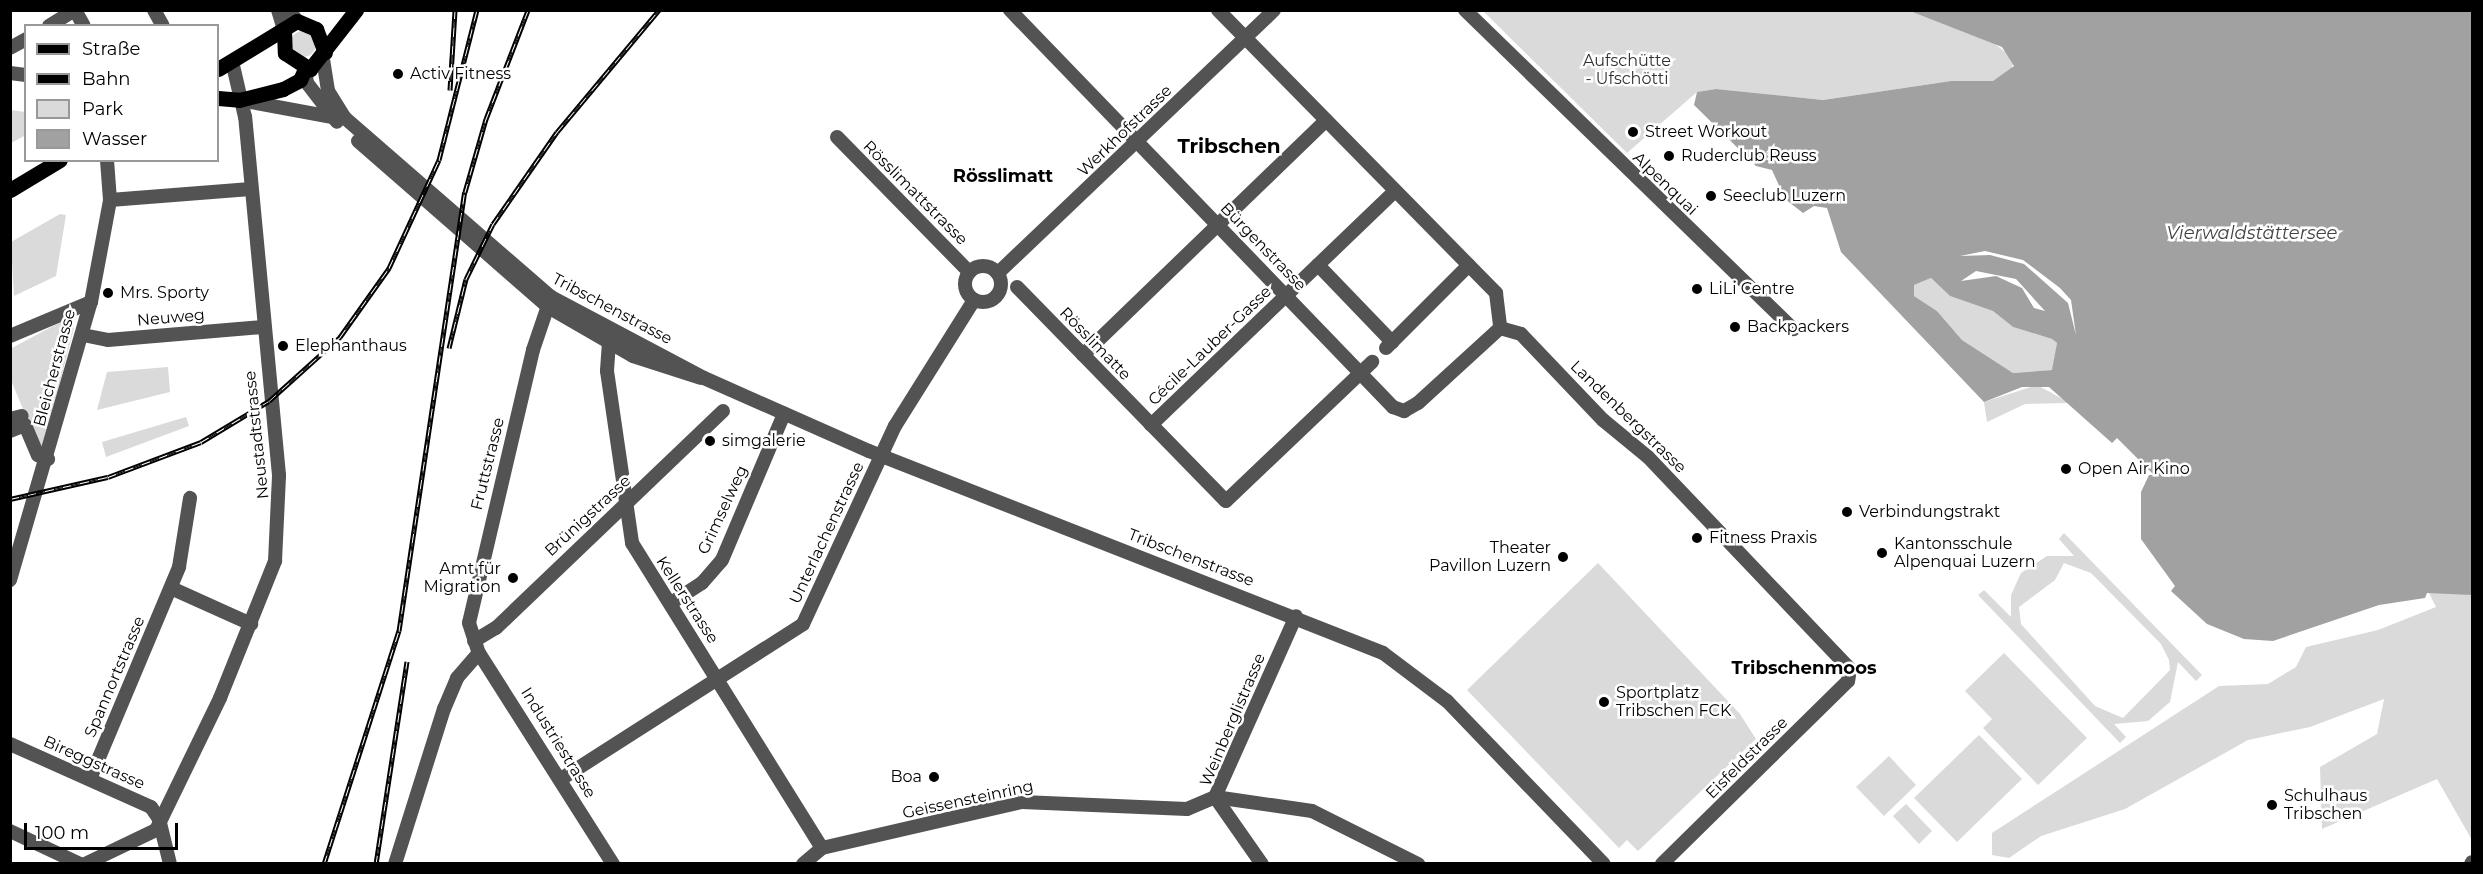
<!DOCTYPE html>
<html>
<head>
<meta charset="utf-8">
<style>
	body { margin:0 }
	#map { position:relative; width:2483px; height:874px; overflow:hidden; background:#fff; font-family:Montserrat,sans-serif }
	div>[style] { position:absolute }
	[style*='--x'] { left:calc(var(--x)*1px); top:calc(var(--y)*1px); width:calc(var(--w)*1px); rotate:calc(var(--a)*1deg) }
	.green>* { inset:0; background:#dadada }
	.round { border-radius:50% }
	.water>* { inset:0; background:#a1a1a1 }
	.pier>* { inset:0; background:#fff }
	.minor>* { height:14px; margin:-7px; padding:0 7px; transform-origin:7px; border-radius:7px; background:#535353 }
	.minor>.ring { margin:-7px; padding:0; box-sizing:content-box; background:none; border:14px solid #535353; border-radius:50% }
	.major>* { height:15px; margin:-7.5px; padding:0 7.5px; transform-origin:7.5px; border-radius:7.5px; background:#000 }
	.rail>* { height:5px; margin-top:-2.5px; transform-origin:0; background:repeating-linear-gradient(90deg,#fff 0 9px,#000 0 18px); box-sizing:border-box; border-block:2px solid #000 }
	.dots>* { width:16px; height:16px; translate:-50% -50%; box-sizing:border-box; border:3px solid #fff; border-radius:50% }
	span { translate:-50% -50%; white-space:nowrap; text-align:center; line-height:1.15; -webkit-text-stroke:5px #fff; paint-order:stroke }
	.park-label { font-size:16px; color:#313131 }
	.poi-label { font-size:16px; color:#000 }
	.left { translate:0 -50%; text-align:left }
	.right { translate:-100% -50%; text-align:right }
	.street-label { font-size:16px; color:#000 }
	.neighbourhood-label { font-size:18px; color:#000; font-weight:700 }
	.water-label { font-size:18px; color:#424242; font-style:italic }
	.quarter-label { font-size:20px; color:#000; font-weight:700 }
	.frame { position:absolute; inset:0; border:12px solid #000; pointer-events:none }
	.legend { position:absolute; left:24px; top:24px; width:195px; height:138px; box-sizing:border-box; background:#fff; border:2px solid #999; margin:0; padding:8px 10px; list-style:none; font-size:18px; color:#000 }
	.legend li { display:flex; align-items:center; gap:12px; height:30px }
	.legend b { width:30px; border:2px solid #999 }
	.scale { position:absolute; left:24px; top:823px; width:154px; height:27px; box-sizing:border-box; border:3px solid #000; border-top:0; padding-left:8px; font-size:18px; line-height:21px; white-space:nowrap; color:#000; -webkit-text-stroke:4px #fff; paint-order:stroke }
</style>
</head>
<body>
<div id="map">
	<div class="green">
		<div style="clip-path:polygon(1483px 11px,1910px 11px,1990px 40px,2015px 60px,2010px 71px,1993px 81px,1951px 81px,1823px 100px,1716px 89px,1697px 92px,1627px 153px)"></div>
		<div class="round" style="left:290px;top:31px;width:26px;height:26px"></div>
		<div style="clip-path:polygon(11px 110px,25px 112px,26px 135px,11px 143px)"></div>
		<div style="clip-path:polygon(60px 214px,66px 215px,56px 276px,14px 296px,11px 242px)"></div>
		<div style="clip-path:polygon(1931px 278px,1950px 296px,1993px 311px,2013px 327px,2052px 339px,2057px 343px,2053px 370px,2013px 373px,1962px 340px,1937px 311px,1914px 296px,1914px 285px)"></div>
		<div style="clip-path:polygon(68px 318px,74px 328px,43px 448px,39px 448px,11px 380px,10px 349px)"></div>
		<div style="clip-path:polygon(168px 367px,170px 392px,97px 410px,107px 372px)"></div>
		<div style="clip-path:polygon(2037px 385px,2070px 403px,2025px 404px,1987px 422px,1984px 402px)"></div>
		<div style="clip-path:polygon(186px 417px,189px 426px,106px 457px,102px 442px)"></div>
		<div style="clip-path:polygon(evenodd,2064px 533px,2202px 675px,2196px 681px,2178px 662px,2170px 702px,2148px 721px,2114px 724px,2126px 737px,2120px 743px,1978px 595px,1984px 590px,2011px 617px,2011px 595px,2021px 573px,2047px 556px,2074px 556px,2059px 539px,2064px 533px,2064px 563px,2091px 573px,2161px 644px,2169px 660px,2170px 670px,2123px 718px,2095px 706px,2021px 624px,2019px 607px,2055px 580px,2064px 563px)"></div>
		<div style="clip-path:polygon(1598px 563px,1740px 714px,1756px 739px,1638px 851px,1627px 840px,1619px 848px,1467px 690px)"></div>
		<div style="clip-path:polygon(2456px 592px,2472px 595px,2472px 840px,2437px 779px,2322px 829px,2320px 767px,2377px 734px,2384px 699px,2310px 727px,2248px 740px,2125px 809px,2041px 836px,2009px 858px,1992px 855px,1992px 833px,2219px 686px,2268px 684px,2296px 667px,2306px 647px,2378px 630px,2436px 607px,2429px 593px)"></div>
		<div style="clip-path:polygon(2004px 653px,2087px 738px,2038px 785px,1983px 728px,1992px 719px,1965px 691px)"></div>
		<div style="clip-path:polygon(1979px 735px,2022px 779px,1957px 842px,1914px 798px)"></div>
		<div style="clip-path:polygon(1889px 756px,1916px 785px,1884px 816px,1856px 787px)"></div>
		<div style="clip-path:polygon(1906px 804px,1932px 831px,1919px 844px,1893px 816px)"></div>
	</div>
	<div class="water">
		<div style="clip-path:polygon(evenodd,1910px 11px,2472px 11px,2472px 595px,2427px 593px,2425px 598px,2379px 605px,2273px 641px,2244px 639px,2207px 624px,2171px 591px,2175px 586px,2141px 539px,2141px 492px,2149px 475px,2154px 475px,2117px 438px,2112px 443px,2049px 387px,2022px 387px,1984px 402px,1841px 252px,1827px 208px,1814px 206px,1803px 213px,1785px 199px,1772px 170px,1756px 166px,1694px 105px,1697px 92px,1716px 89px,1823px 100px,1951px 81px,1993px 81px,2014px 66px,2002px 47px,1910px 11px,1976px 271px,2016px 279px,2045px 311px,2034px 308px,2022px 288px,1996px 276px,1961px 281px,1976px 271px,1910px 11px,1931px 278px,1950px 296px,1993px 311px,2013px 327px,2052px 339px,2057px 343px,2052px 370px,2013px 373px,1962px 340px,1937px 311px,1914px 296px,1914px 285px,1931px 278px)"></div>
	</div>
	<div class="pier">
		<div style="clip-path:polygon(1985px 251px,2023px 260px,2060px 288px,2071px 300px,2076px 335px,2068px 303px,2024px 264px,1990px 255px,1960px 256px)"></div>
	</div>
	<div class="minor">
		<div style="--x:75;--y:10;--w:18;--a:61"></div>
		<div style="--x:154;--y:10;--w:18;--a:61"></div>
		<div style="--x:278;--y:10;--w:21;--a:73"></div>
		<div style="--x:289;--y:10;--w:14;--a:54"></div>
		<div style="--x:1010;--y:10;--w:552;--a:46.03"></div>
		<div style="--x:1393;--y:407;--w:12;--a:20"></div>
		<div style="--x:1404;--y:411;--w:16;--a:-30"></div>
		<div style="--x:1418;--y:403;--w:111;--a:-42.4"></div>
		<div style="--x:1218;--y:10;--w:397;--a:45.5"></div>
		<div style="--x:1496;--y:293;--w:35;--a:83"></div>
		<div style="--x:1500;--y:328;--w:22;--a:16"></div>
		<div style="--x:1521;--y:334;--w:119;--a:46.4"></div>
		<div style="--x:1603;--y:420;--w:58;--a:39.4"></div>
		<div style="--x:1648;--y:457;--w:293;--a:46.4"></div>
		<div style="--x:1850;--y:669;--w:12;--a:99"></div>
		<div style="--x:1848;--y:681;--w:261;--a:135.5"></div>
		<div style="--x:1465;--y:10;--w:458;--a:44.2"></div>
		<div style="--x:49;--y:26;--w:31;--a:-32"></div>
		<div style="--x:10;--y:48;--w:18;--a:-29"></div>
		<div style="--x:323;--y:59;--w:32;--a:81"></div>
		<div style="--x:328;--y:91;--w:32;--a:58"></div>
		<div style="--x:345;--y:118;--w:273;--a:41"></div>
		<div style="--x:551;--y:297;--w:173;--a:27.9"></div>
		<div style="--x:704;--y:378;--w:180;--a:23.9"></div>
		<div style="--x:869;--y:451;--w:552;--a:21.45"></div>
		<div style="--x:1383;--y:653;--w:80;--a:36.9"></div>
		<div style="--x:1447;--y:701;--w:226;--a:46.1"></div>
		<div style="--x:305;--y:69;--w:14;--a:82"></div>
		<div style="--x:307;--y:83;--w:49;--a:52.4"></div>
		<div style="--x:10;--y:73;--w:16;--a:7"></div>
		<div style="--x:240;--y:100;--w:94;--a:10.5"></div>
		<div style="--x:837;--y:137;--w:189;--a:45.6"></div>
		<div style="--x:358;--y:141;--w:252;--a:41.1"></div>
		<div style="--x:548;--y:307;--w:98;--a:30"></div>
		<div style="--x:633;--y:356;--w:71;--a:17.9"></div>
		<div style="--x:110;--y:200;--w:141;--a:-4.5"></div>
		<div style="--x:1318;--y:265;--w:107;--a:46.1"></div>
		<div class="ring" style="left:965px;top:266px;width:22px;height:22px"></div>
		<div style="--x:998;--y:273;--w:381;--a:-43.6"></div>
		<div style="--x:1017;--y:287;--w:299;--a:45.7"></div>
		<div style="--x:1226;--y:501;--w:202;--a:-43.6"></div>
		<div style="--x:551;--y:297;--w:56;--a:108.8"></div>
		<div style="--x:533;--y:350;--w:280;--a:103.2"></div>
		<div style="--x:469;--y:623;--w:32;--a:72"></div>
		<div style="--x:479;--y:653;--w:250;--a:57.6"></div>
		<div style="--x:83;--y:335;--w:25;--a:11"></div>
		<div style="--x:108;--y:340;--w:155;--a:-4.8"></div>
		<div style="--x:10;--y:336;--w:88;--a:-22.8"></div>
		<div style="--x:609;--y:342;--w:29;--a:94"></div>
		<div style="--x:607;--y:371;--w:174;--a:81.7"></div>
		<div style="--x:632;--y:543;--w:359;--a:58.1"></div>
		<div style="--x:1386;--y:348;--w:117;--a:-45"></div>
		<div style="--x:1083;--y:355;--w:338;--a:-44"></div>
		<div style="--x:10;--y:419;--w:12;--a:-14"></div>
		<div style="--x:1151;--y:425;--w:338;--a:-43.8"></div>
		<div style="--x:10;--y:431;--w:16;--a:-22"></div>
		<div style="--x:25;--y:425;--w:33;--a:67"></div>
		<div style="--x:38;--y:455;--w:11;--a:22"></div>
		<div style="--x:10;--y:580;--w:290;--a:-73.8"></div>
		<div style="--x:91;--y:302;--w:104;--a:-79.4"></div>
		<div style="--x:110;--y:200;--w:40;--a:-94.3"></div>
		<div style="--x:171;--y:588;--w:88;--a:24.2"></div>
		<div style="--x:671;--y:603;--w:37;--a:-33"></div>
		<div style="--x:702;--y:583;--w:30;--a:-49"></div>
		<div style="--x:722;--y:560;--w:159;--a:-67"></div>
		<div style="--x:474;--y:641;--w:26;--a:-31"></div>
		<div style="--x:496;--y:628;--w:314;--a:-43.7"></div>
		<div style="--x:10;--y:744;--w:154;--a:24.1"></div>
		<div style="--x:151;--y:807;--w:14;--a:56"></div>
		<div style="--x:159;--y:819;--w:46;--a:76.3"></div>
		<div style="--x:90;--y:779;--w:230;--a:-67.2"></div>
		<div style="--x:179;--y:567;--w:70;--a:-80.9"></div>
		<div style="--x:561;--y:779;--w:287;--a:-32.6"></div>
		<div style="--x:803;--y:624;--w:218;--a:-65.1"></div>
		<div style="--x:895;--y:426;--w:149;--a:-57.9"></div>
		<div style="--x:1215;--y:797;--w:98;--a:8.2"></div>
		<div style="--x:1312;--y:811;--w:119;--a:26.6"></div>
		<div style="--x:1215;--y:797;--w:198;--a:-65.9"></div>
		<div style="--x:1215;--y:797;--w:82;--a:55"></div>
		<div style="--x:10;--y:831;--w:77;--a:25.2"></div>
		<div style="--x:85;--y:864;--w:79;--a:-25.6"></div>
		<div style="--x:156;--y:830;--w:147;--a:-64.1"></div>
		<div style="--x:220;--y:698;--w:148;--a:-68.1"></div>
		<div style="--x:275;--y:561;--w:86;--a:-87.3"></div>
		<div style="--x:279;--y:475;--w:360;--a:-95.4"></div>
		<div style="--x:245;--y:117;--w:57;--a:-103.1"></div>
		<div style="--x:395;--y:864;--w:163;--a:-72.5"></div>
		<div style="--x:444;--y:709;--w:34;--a:-67"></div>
		<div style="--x:457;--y:678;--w:33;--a:-49"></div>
		<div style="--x:803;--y:864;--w:25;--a:-40"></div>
		<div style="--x:822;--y:848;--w:205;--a:-13"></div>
		<div style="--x:1022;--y:802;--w:165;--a:2.4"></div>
		<div style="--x:1187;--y:809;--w:30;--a:-23"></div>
		<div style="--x:2471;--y:864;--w:2;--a:-63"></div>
	</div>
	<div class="major">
		<div style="--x:284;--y:30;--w:23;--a:88"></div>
		<div style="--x:285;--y:53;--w:30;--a:33"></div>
		<div style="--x:310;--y:69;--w:75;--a:-52.1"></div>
		<div style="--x:218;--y:69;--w:92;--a:-31.3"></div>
		<div style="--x:297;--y:21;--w:21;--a:23"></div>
		<div style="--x:316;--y:29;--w:25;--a:69"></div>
		<div style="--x:218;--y:98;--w:21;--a:5"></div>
		<div style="--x:239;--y:100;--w:45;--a:-14"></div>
		<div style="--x:283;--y:89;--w:19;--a:-28"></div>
		<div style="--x:300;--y:80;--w:12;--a:-66"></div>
		<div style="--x:10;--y:190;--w:58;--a:-31"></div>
	</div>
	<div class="rail">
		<div style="--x:450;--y:90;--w:80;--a:-86.4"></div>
		<div style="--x:449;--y:348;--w:71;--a:-76.2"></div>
		<div style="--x:466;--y:279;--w:61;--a:-63.9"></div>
		<div style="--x:493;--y:224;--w:112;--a:-55.2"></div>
		<div style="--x:557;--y:132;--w:159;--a:-50.1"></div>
		<div style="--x:10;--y:499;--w:100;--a:-12.7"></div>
		<div style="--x:108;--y:477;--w:99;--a:-20.6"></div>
		<div style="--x:201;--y:442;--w:79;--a:-31.1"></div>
		<div style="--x:269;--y:401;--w:96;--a:-42"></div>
		<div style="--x:340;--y:337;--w:85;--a:-54.6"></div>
		<div style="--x:389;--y:268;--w:119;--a:-65.2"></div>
		<div style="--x:439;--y:160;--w:155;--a:-75.8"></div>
		<div style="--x:324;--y:864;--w:245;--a:-72.2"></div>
		<div style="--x:399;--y:631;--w:444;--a:-81.5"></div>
		<div style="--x:465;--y:192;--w:76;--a:-74"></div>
		<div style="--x:486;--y:119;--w:117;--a:-68.9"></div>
		<div style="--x:376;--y:864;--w:205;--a:-81.3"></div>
	</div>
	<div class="dots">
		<div style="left:398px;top:74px;background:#000"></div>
		<div style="left:1633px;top:132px;background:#000"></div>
		<div style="left:1669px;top:156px;background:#000"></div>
		<div style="left:1711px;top:196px;background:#000"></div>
		<div style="left:1697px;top:289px;background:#000"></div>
		<div style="left:108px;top:293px;background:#000"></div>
		<div style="left:1735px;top:327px;background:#000"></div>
		<div style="left:283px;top:346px;background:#000"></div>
		<div style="left:710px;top:441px;background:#000"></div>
		<div style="left:2066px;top:469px;background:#000"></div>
		<div style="left:1847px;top:512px;background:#000"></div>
		<div style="left:1697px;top:538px;background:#000"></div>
		<div style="left:1882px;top:553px;background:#000"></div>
		<div style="left:1563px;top:557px;background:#000"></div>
		<div style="left:513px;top:578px;background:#000"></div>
		<div style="left:1604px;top:702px;background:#000"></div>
		<div style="left:934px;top:777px;background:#000"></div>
		<div style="left:2272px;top:805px;background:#000"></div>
	</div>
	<div class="park-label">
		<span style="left:1627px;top:70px">Aufschütte<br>- Ufschötti</span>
	</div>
	<div class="poi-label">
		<span class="left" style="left:410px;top:74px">Activ Fitness</span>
		<span class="left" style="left:1645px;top:132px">Street Workout</span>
		<span class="left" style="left:1681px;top:156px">Ruderclub Reuss</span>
		<span class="left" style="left:1723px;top:196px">Seeclub Luzern</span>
		<span class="left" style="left:1709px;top:289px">LiLi Centre</span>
		<span class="left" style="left:120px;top:293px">Mrs. Sporty</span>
		<span class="left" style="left:1747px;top:327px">Backpackers</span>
		<span class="left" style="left:295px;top:346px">Elephanthaus</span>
		<span class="left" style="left:722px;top:441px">simgalerie</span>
		<span class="left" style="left:2078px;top:469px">Open Air Kino</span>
		<span class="left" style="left:1859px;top:512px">Verbindungstrakt</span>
		<span class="left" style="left:1709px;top:538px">Fitness Praxis</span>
		<span class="left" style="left:1894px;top:553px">Kantonsschule<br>Alpenquai Luzern</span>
		<span class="right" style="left:1551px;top:557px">Theater<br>Pavillon Luzern</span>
		<span class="right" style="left:501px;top:578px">Amt für<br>Migration</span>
		<span class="left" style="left:1616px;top:702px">Sportplatz<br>Tribschen FCK</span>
		<span class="right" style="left:922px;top:777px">Boa</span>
		<span class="left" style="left:2284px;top:805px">Schulhaus<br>Tribschen</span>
	</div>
	<div class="street-label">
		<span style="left:1125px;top:131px;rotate:-44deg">Werkhofstrasse</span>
		<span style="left:1665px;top:184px;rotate:44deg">Alpenquai</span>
		<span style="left:915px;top:193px;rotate:45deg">Rösslimattstrasse</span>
		<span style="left:1263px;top:247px;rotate:46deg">Bürgenstrasse</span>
		<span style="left:612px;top:309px;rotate:28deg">Tribschenstrasse</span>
		<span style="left:171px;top:318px;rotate:-5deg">Neuweg</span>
		<span style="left:1095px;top:344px;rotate:46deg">Rösslimatte</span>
		<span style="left:1210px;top:346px;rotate:-44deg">Cécile-Lauber-Gasse</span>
		<span style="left:55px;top:368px;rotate:-75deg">Bleicherstrasse</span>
		<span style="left:1628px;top:417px;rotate:44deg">Landenbergstrasse</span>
		<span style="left:257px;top:435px;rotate:-96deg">Neustadtstrasse</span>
		<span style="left:488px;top:464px;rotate:-76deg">Fruttstrasse</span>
		<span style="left:723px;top:510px;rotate:-65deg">Grimselweg</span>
		<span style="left:588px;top:516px;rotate:-43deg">Brünigstrasse</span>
		<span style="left:827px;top:533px;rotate:-65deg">Unterlachenstrasse</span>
		<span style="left:1191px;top:558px;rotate:21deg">Tribschenstrasse</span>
		<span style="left:687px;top:600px;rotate:57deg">Kellerstrasse</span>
		<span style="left:115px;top:677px;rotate:-67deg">Spannortstrasse</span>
		<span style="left:1233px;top:720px;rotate:-67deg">Weinberglistrasse</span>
		<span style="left:558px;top:743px;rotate:58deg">Industriestrasse</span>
		<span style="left:1747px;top:758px;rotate:-45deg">Eisfeldstrasse</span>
		<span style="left:94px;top:763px;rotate:24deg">Bireggstrasse</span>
		<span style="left:968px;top:800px;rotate:-12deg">Geissensteinring</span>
	</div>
	<div class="neighbourhood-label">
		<span style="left:1003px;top:176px">Rösslimatt</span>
		<span style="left:1804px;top:668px">Tribschenmoos</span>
	</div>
	<div class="water-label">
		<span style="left:2252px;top:233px">Vierwaldstättersee</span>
	</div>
	<div class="quarter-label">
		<span style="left:1229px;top:146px">Tribschen</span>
	</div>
	<div class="frame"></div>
	<ul class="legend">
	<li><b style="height:8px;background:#000"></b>Straße</li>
	<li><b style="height:8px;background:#000"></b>Bahn</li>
	<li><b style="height:16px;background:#dadada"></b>Park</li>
	<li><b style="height:16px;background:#a1a1a1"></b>Wasser</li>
	</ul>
	<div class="scale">100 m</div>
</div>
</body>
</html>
